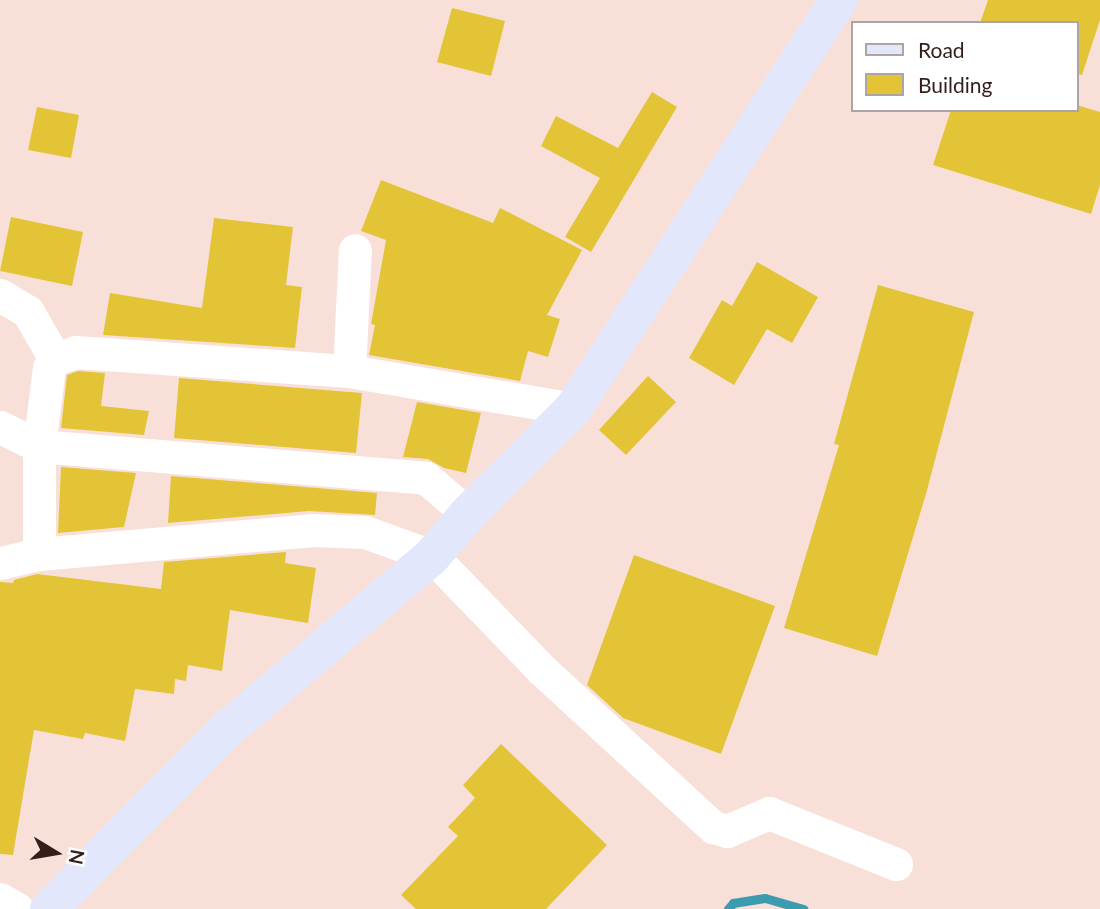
<!DOCTYPE html>
<html>
<head>
<meta charset="utf-8">
<style>
	body { margin:0 }
	#map { position:relative; width:1100px; height:909px; overflow:hidden; background:#f8e0d9; font-family:Lato,sans-serif }
	div>[style] { position:absolute }
	[style*='--x'] { left:calc(var(--x)*1px); top:calc(var(--y)*1px); width:calc(var(--w)*1px); rotate:calc(var(--a)*1deg) }
	.stream>* { height:9px; margin:-4.5px; padding:0 4.5px; transform-origin:4.5px; border-radius:4.5px; background:#3d9bb0 }
	.building>* { inset:0; background:#e3c436 }
	.street>* { height:33px; margin:-16.5px; padding:0 16.5px; transform-origin:16.5px; border-radius:16.5px; background:#fff }
	.secondary>* { height:38px; margin:-19px; padding:0 19px; transform-origin:19px; border-radius:19px; background:#e3e7fc }
	span { translate:-50% -50%; white-space:nowrap; text-align:center; line-height:1.15; -webkit-text-stroke:6px #fff; paint-order:stroke }
	.legend { position:absolute; left:851px; top:21px; width:228px; height:91px; box-sizing:border-box; background:#fff; border:2px solid #ada5a3; margin:0; padding:9px 12px; list-style:none; font-size:21px; color:#331e19 }
	.legend li { display:flex; align-items:center; gap:14px; height:35px }
	.legend b { width:35px; border:2px solid #ada5a3 }
	.north { position:absolute; left:21px; top:818px; width:70px; height:70px; -webkit-text-stroke:5px #fff; paint-order:stroke; rotate:101deg; font-size:19px; font-weight:700; line-height:28px; text-align:center; color:#331e19 }
	.north::after { content:''; display:block; margin:auto; width:24px; height:32px; background:#331e19; clip-path:polygon(50% 0,100% 100%,50% 72%,0 100%) }
</style>
</head>
<body>
<div id="map">
	<div class="stream">
		<div style="--x:728;--y:909;--w:8;--a:-50"></div>
		<div style="--x:733;--y:903;--w:32;--a:-9"></div>
		<div style="--x:765;--y:898;--w:40;--a:16"></div>
	</div>
	<div class="building">
		<div style="clip-path:polygon(988px 0,1100px 0,1100px 20px,1082px 75px,1077px 74px,1077px 23px,980px 23px)"></div>
		<div style="clip-path:polygon(452px 8px,505px 21px,491px 76px,437px 62px)"></div>
		<div style="clip-path:polygon(652px 92px,677px 107px,591px 252px,565px 237px,600px 178px,541px 146px,556px 116px,618px 148px)"></div>
		<div style="clip-path:polygon(1077px 105px,1100px 112px,1100px 185px,1091px 214px,933px 165px,951px 110px,1077px 110px)"></div>
		<div style="clip-path:polygon(37px 107px,79px 115px,71px 158px,28px 150px)"></div>
		<div style="clip-path:polygon(381px 180px,493px 223px,500px 208px,582px 250px,547px 315px,560px 319px,548px 357px,528px 351px,520px 381px,369px 355px,375px 325px,371px 324px,386px 240px,361px 231px)"></div>
		<div style="clip-path:polygon(11px 217px,83px 232px,72px 286px,0 271px)"></div>
		<div style="clip-path:polygon(214px 218px,293px 227px,286px 285px,302px 287px,295px 348px,103px 335px,110px 293px,202px 308px)"></div>
		<div style="clip-path:polygon(757px 262px,818px 297px,792px 343px,767px 329px,734px 385px,689px 358px,722px 300px,732px 306px)"></div>
		<div style="clip-path:polygon(878px 285px,974px 312px,926px 494px,877px 656px,784px 628px,839px 445px,834px 444px)"></div>
		<div style="clip-path:polygon(78px 371px,105px 373px,101px 406px,149px 411px,144px 435px,61px 428px,67px 375px)"></div>
		<div style="clip-path:polygon(648px 376px,676px 402px,626px 455px,599px 430px)"></div>
		<div style="clip-path:polygon(179px 378px,362px 393px,356px 453px,174px 438px)"></div>
		<div style="clip-path:polygon(417px 402px,481px 413px,466px 473px,444px 468px,428px 459px,403px 457px)"></div>
		<div style="clip-path:polygon(61px 467px,136px 473px,124px 527px,58px 533px)"></div>
		<div style="clip-path:polygon(171px 476px,377px 493px,375px 515px,309px 511px,168px 523px)"></div>
		<div style="clip-path:polygon(286px 552px,285px 563px,316px 568px,308px 623px,230px 610px,222px 671px,188px 665px,186px 681px,175px 679px,174px 694px,135px 689px,125px 741px,85px 733px,83px 739px,34px 730px,13px 855px,0 854px,0 582px,13px 583px,14px 580px,37px 574px,161px 589px,164px 562px)"></div>
		<div style="clip-path:polygon(634px 555px,775px 606px,721px 754px,623px 718px,587px 685px)"></div>
		<div style="clip-path:polygon(501px 744px,607px 845px,546px 909px,416px 909px,401px 895px,458px 836px,448px 827px,475px 798px,463px 785px)"></div>
	</div>
	<div class="street">
		<div style="--x:0;--y:295;--w:33;--a:31"></div>
		<div style="--x:28;--y:312;--w:54;--a:60.1"></div>
		<div style="--x:349;--y:371;--w:121;--a:-87.2"></div>
		<div style="--x:0;--y:427;--w:43;--a:26"></div>
		<div style="--x:39;--y:446;--w:388;--a:4.7"></div>
		<div style="--x:426;--y:478;--w:55;--a:40.6"></div>
		<div style="--x:39;--y:554;--w:108;--a:-90"></div>
		<div style="--x:39;--y:446;--w:79;--a:-82.7"></div>
		<div style="--x:49;--y:368;--w:11;--a:-56"></div>
		<div style="--x:55;--y:359;--w:22;--a:-18"></div>
		<div style="--x:76;--y:352;--w:274;--a:4"></div>
		<div style="--x:349;--y:371;--w:227;--a:9.6"></div>
		<div style="--x:0;--y:563;--w:40;--a:-13"></div>
		<div style="--x:39;--y:554;--w:273;--a:-5"></div>
		<div style="--x:311;--y:530;--w:54;--a:2.1"></div>
		<div style="--x:365;--y:532;--w:71;--a:19.7"></div>
		<div style="--x:432;--y:556;--w:157;--a:46"></div>
		<div style="--x:541;--y:669;--w:234;--a:42.6"></div>
		<div style="--x:713;--y:827;--w:15;--a:16"></div>
		<div style="--x:727;--y:831;--w:46;--a:-23.2"></div>
		<div style="--x:769;--y:813;--w:137;--a:21.9"></div>
		<div style="--x:0;--y:899;--w:20;--a:30"></div>
	</div>
	<div class="secondary">
		<div style="--x:49;--y:909;--w:249;--a:-45.3"></div>
		<div style="--x:224;--y:732;--w:272;--a:-40.2"></div>
		<div style="--x:432;--y:556;--w:55;--a:-49.4"></div>
		<div style="--x:468;--y:514;--w:148;--a:-45"></div>
		<div style="--x:573;--y:409;--w:488;--a:-57"></div>
	</div>
	<ul class="legend">
	<li><b style="height:9px;background:#e3e7fc"></b>Road</li>
	<li><b style="height:19px;background:#e3c436"></b>Building</li>
	</ul>
	<div class="north">N</div>
</div>
</body>
</html>
